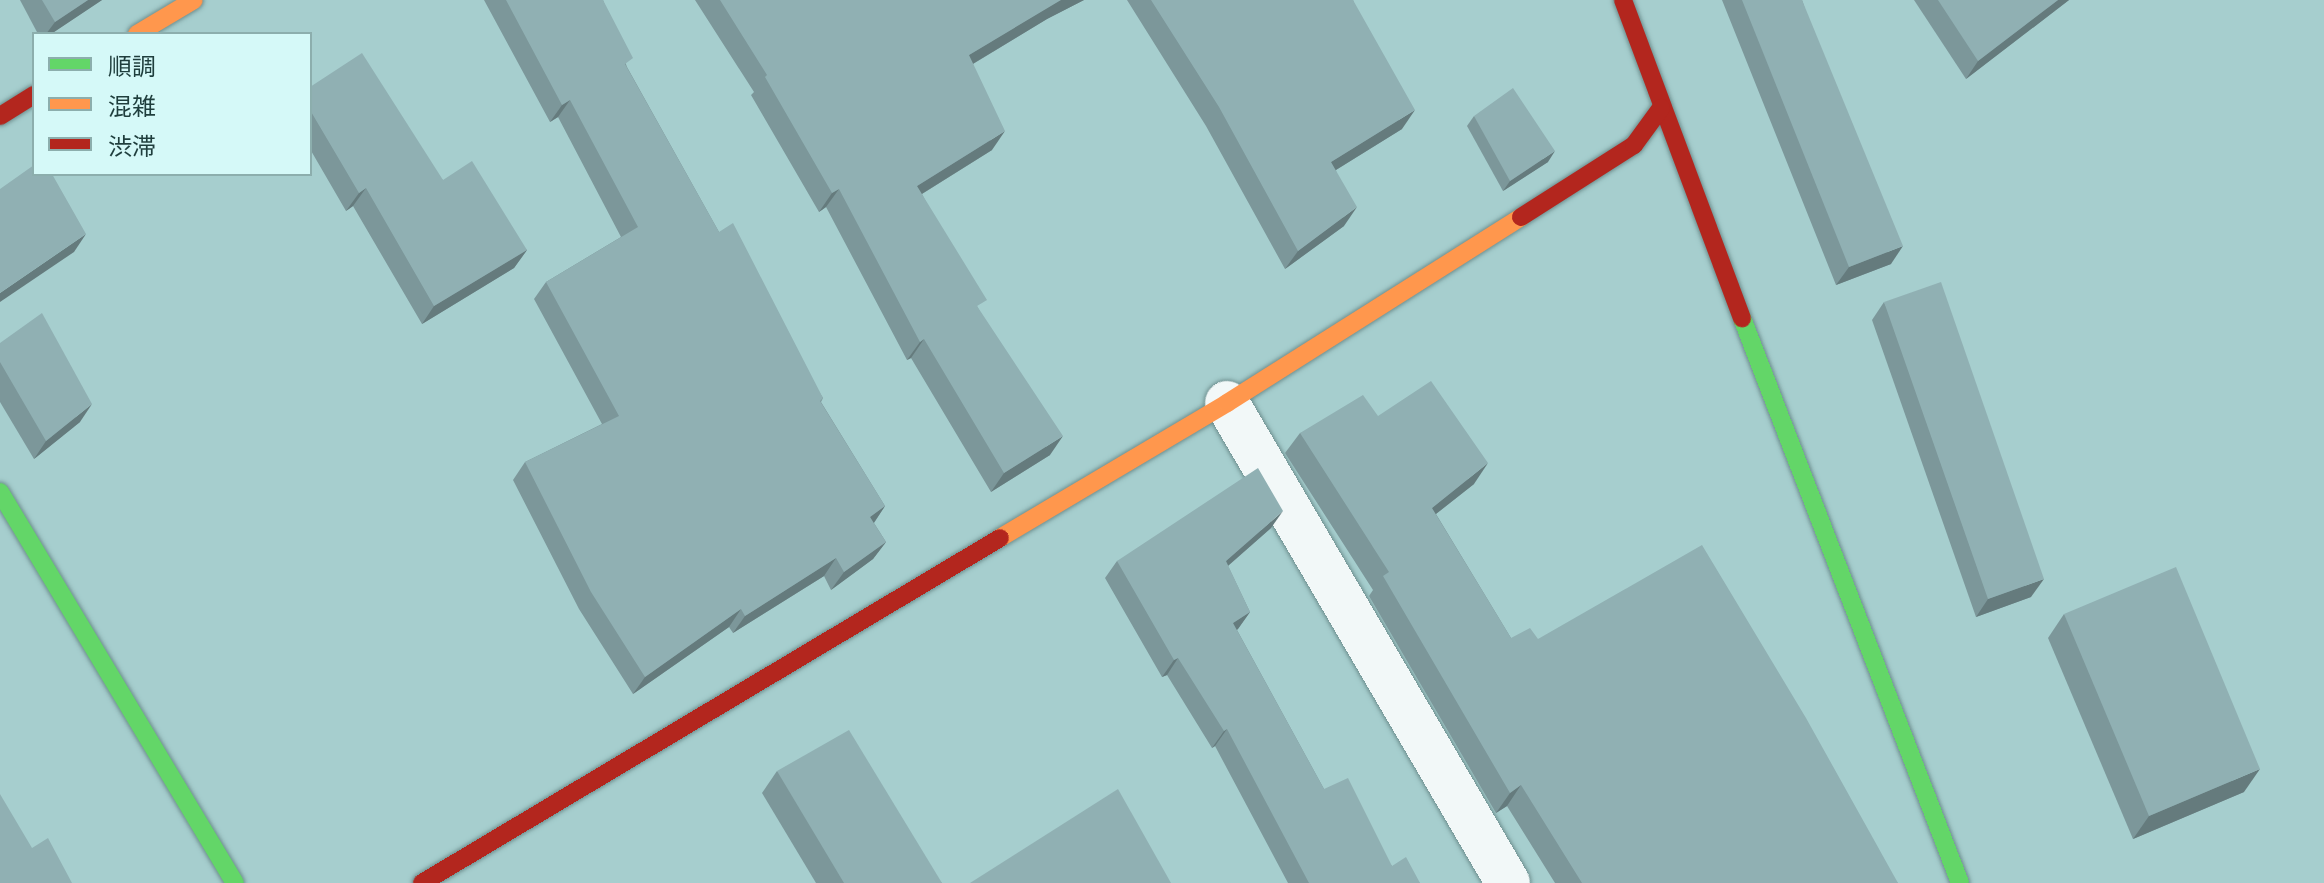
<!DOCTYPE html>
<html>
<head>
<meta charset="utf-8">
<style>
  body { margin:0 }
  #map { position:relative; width:2324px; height:883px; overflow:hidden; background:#a6cece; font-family:"Noto Serif","Noto Sans JP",serif }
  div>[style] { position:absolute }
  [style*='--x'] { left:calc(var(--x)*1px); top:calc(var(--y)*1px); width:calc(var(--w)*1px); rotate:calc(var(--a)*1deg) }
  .roads { filter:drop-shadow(0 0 2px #6e8f8f) drop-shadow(0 0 2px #6e8f8f) }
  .street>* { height:44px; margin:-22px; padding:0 22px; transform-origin:22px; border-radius:22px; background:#f2f8f8 }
  .fast>* { height:18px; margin:-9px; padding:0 9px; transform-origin:9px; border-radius:9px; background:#63d668 }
  .slow>* { height:18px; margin:-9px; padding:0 9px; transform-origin:9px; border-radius:9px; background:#ff974d }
  .jam>* { height:18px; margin:-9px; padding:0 9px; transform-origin:9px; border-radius:9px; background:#b3261e }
  .wall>* { inset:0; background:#7c979a }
  .shaded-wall>* { inset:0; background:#657b7d }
  .building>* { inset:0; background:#90b0b3 }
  span { translate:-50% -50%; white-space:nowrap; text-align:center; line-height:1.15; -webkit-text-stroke:8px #d5f9f8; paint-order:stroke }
  .legend { position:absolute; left:32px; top:32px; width:280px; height:144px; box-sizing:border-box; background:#d5f9f8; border:2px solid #8caead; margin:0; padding:10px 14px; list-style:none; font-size:24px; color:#1f3e3d }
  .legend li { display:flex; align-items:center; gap:16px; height:40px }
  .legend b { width:40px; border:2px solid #8caead }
</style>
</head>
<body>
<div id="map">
  <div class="roads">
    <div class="street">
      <div style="--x:1227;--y:403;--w:556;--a:59.65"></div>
    </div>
    <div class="fast">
      <div style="--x:1742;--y:318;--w:606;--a:68.9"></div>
      <div style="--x:0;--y:492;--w:456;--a:59"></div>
    </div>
    <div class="slow">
      <div style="--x:137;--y:34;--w:66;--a:-30.8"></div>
      <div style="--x:1000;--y:538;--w:264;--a:-30.7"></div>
      <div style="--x:1227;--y:403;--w:348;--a:-32.3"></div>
    </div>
    <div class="jam">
      <div style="--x:1623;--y:0;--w:340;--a:69.5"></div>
      <div style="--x:0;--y:116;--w:40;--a:-32"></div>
      <div style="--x:1521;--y:217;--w:134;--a:-32.5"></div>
      <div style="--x:1634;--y:145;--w:46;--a:-53.9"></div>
      <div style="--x:422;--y:883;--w:673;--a:-30.83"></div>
    </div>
  </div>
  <div class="wall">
    <div style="clip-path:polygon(20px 0,102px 0,51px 34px,38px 34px)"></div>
    <div style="clip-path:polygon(484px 0,603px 0,627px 67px,719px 232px,823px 398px,821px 402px,885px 506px,874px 523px,886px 542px,873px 559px,831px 590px,824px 576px,733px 633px,729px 627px,633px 694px,579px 609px,513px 480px,525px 462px,602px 424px,534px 299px,546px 282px,621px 237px,558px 117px,550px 122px)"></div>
    <div style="clip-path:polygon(695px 0,1084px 0,1047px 19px,973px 64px,992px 150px,922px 194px,1050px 455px,991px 492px,911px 358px,907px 360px,826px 207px,819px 212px,751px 95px,754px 92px)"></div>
    <div style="clip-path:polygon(1127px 0,1353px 0,1402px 129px,1336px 170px,1344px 226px,1285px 269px,1206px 126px)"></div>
    <div style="clip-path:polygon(1722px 0,1802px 0,1891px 264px,1836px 285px)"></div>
    <div style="clip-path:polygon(1914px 0,2069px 0,1966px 79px)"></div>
    <div style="clip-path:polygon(310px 87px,443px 180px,527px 250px,514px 268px,422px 324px,353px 206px,346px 211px,310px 149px)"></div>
    <div style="clip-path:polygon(1474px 116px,1548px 162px,1503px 191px,1467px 126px)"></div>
    <div style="clip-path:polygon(1884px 302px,2031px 597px,1976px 617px,1872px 320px)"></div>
    <div style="clip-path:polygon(0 343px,80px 422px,34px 459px,0 402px)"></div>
    <div style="clip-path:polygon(1378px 416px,1474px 484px,1436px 514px,1511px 638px,1538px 639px,1898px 883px,1555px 883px,1507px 806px,1496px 813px,1369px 596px,1373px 590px,1285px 453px,1300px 433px)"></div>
    <div style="clip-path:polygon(1271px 528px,1228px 566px,1250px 612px,1237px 630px,1324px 789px,1392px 866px,1420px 883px,1288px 883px,1215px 746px,1212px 748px,1167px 675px,1162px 677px,1105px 578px,1117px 561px)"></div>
    <div style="clip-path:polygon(2064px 614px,2244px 792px,2133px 839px,2048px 638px)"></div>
    <div style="clip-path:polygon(777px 771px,942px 883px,816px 883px,762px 793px)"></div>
  </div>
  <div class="shaded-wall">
    <div style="clip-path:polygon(88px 0,102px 0,51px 34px,46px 34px,55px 22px)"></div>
    <div style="clip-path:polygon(1060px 0,1084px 0,1047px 19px,956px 74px,969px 55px)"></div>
    <div style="clip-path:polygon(2058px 0,2069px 0,1966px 79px,1978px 61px)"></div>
    <div style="clip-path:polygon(570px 100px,558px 117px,550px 122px,562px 105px)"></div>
    <div style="clip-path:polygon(1415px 110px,1402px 129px,1318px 181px,1331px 162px)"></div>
    <div style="clip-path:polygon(1005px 131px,992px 150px,904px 205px,917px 186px)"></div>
    <div style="clip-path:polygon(1555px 151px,1548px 162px,1503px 191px,1510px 181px)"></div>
    <div style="clip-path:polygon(366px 188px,353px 206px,346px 211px,359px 193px)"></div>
    <div style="clip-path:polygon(839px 189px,826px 207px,819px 212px,832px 193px)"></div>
    <div style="clip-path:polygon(1357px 207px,1344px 226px,1285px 269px,1298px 251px)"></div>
    <div style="clip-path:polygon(86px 234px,74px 252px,0 302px,0 293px)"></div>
    <div style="clip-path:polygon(1903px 246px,1891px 264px,1836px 285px,1849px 267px)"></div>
    <div style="clip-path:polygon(527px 250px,514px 268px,422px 324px,434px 306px)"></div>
    <div style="clip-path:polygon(924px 339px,911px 358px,907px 360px,920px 342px)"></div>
    <div style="clip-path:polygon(92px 404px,80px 422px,34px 459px,46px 441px)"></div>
    <div style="clip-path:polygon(1063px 436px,1050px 455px,991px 492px,1004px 473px)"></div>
    <div style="clip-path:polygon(1488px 463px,1474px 484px,1418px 528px,1432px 508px)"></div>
    <div style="clip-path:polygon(885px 506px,873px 524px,870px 517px)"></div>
    <div style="clip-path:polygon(1283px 511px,1271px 528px,1214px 578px,1226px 561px)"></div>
    <div style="clip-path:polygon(886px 542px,873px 559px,831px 590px,844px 572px)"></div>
    <div style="clip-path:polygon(836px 558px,824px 576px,733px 633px,745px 616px)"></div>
    <div style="clip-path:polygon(2044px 579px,2031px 597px,1976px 617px,1988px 599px)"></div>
    <div style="clip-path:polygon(741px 609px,729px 627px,633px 694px,645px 677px)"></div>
    <div style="clip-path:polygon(1250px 612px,1238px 629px,1221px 640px,1233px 623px)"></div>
    <div style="clip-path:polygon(1178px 658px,1167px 675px,1162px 677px,1174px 660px)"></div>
    <div style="clip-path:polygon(1227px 729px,1215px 746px,1212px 748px,1224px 731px)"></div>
    <div style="clip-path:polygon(2260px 769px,2244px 792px,2133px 839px,2149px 816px)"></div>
    <div style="clip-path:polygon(1521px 785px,1507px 806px,1496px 813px,1510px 793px)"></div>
  </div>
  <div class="building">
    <div style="clip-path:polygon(42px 0,88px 0,55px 22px)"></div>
    <div style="clip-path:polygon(506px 0,603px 0,633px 58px,625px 64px,719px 232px,733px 223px,823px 398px,820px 401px,885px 506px,870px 517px,886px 542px,844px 572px,836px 558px,745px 616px,741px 609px,645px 677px,591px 592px,525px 462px,619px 416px,546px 282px,638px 227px,570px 100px,562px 105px)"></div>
    <div style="clip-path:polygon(720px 0,1061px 0,969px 55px,1005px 131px,917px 186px,987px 300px,977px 306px,1063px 436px,1004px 473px,924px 339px,920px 342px,839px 189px,832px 193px,765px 77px,767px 75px)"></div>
    <div style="clip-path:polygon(1151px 0,1353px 0,1415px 110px,1331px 162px,1357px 207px,1298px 251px,1219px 107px)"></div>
    <div style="clip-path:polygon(1742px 0,1802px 0,1903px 246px,1849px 267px)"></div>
    <div style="clip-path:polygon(1938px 0,2058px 0,1978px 61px)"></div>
    <div style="clip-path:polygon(362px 53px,443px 180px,472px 161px,527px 250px,434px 306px,366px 188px,359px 193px,310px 110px,310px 87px)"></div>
    <div style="clip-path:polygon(1513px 88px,1555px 151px,1510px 181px,1474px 116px)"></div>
    <div style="clip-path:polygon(34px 165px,34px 174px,52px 174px,86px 234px,0 293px,0 189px)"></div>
    <div style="clip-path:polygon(1941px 282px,2044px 579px,1988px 599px,1884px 302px)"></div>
    <div style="clip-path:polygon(42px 313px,92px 404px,46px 441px,0 362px,0 343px)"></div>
    <div style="clip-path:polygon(1431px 381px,1488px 463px,1432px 508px,1511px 638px,1530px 628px,1538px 639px,1702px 545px,1806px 718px,1898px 883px,1582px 883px,1521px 785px,1510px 793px,1383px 576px,1389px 572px,1300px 433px,1363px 395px,1378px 416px)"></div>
    <div style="clip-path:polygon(1258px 468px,1283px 511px,1226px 561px,1250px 612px,1233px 623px,1324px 789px,1348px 778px,1392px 866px,1406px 857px,1420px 883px,1309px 883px,1227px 729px,1224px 731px,1178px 658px,1174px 660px,1117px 561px)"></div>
    <div style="clip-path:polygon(2176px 567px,2260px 769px,2149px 816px,2064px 614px)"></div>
    <div style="clip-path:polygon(849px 730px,942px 883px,844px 883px,777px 771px)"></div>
    <div style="clip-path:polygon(1118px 789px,1171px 883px,970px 883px)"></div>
    <div style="clip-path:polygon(0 794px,32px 848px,48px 838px,72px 883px,0 883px)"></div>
  </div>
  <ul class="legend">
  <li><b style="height:10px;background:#63d668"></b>順調</li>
  <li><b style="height:10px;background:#ff974d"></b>混雑</li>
  <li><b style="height:10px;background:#b3261e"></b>渋滞</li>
  </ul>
</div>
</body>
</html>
